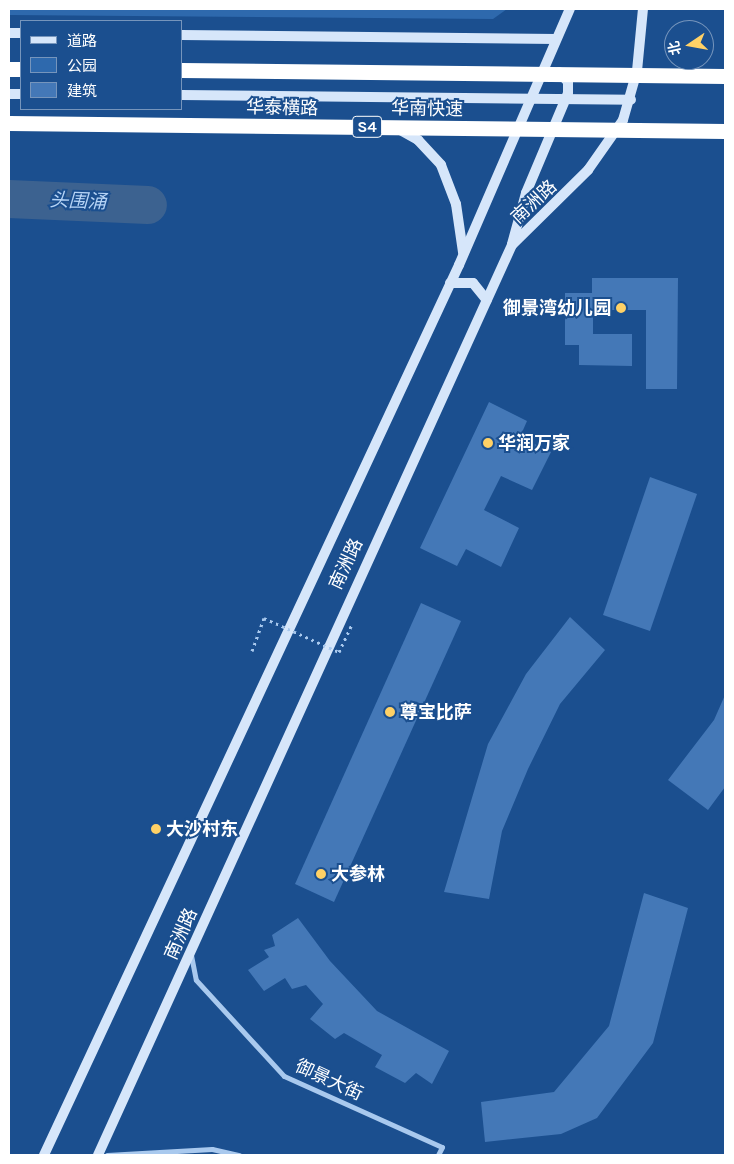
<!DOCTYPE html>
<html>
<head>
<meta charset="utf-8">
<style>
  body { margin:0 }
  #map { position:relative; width:734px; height:1164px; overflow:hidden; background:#1b4f8f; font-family:Karla,"Noto Sans SC",sans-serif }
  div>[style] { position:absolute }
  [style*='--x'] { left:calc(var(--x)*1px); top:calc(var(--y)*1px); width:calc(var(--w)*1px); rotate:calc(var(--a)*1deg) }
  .green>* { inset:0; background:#2e69ad }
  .river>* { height:38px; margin:-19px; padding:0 19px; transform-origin:19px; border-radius:19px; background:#3c6290 }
  .building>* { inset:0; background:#4478b7 }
  .street>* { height:5px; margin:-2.5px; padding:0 2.5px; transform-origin:2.5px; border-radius:2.5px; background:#a9c9ee }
  .secondary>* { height:10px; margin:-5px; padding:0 5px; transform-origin:5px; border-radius:5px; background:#d6e6fa }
  .highway>* { height:15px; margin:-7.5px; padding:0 7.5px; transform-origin:7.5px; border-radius:7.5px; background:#fff }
  .path-bridge>* { height:3px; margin-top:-1.5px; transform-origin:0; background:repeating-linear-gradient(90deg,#a9c9ee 0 2.5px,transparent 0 6.5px) }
  .highway-bridge>* { height:15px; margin:-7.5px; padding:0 7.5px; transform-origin:7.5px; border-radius:7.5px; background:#fff }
  .dots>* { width:14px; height:14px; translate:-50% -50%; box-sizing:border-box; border:2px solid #1b4f8f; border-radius:50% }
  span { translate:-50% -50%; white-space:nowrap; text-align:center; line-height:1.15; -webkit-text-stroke:4px #1b4f8f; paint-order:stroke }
  .shield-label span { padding:1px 4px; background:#1b4f8f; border:1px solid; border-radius:4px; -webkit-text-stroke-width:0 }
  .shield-label { font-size:16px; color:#fff; font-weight:700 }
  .street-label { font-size:18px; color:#fff }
  .poi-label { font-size:18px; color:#fff; font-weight:700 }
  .right { translate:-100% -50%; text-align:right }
  .left { translate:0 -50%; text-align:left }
  .water-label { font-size:19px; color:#b5d3f5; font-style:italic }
  .frame { position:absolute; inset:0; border:10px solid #fff; pointer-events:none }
  .legend { position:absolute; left:20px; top:20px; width:162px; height:90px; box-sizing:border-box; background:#1b4f8f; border:1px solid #7695bc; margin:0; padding:6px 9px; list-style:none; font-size:15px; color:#fff }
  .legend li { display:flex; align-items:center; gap:10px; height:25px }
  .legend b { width:25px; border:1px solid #7695bc }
  .north { position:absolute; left:664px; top:20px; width:50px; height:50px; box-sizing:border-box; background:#1b4f8f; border:1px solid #7695bc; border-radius:50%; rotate:258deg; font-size:14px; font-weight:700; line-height:20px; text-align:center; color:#fff }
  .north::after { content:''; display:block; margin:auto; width:18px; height:22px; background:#ffd166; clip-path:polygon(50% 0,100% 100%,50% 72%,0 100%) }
</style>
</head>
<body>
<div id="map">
  <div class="green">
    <div style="clip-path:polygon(9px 9px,507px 9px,493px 19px,9px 15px)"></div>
  </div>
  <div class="river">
    <div style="--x:9;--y:199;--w:139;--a:2.5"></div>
  </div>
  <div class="building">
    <div style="clip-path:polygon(592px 278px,678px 278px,677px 389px,646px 389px,646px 310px,593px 310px,593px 334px,632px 334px,632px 366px,579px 365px,579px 345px,565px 345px,565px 293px,592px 293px)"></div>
    <div style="clip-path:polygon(489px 402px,527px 421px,520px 437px,551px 452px,532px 490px,501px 476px,484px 510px,519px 528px,501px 567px,466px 549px,457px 566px,420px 548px)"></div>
    <div style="clip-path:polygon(650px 477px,697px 494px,650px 631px,603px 615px)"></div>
    <div style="clip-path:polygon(421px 603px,461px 621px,334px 902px,295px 884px)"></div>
    <div style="clip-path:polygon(570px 617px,605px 650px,560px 704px,528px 769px,502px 831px,489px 899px,444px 892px,488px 744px,526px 674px)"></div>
    <div style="clip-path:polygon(725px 695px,725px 787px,708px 810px,668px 780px,714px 720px)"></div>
    <div style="clip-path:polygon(644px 893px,688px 908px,653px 1043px,597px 1118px,561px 1134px,485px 1142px,481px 1102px,554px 1092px,609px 1026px)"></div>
    <div style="clip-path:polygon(298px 918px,330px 961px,377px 1011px,449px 1051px,432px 1084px,416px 1073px,405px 1083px,375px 1067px,382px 1055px,344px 1033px,335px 1039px,310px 1019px,323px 1004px,306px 985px,292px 989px,285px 978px,264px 991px,248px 970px,269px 957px,264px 950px,275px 946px,272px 935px)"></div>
  </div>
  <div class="street">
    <div style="--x:191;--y:955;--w:25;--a:79"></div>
    <div style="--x:196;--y:980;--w:130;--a:47.5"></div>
    <div style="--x:284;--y:1076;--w:173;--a:24.2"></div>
    <div style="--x:442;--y:1147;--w:9;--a:117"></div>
    <div style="--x:107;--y:1155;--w:105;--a:-3.3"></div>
    <div style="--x:212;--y:1149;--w:28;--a:13"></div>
  </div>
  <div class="secondary">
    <div style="--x:9;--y:33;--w:12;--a:0"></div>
    <div style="--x:181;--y:35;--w:375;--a:0.6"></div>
    <div style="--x:9;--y:94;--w:12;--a:0"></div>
    <div style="--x:181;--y:95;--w:450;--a:0.6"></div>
    <div style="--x:400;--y:130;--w:21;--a:29"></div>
    <div style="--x:418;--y:140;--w:34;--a:47"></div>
    <div style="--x:441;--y:165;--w:42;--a:69"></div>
    <div style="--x:456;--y:204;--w:49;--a:81.7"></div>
    <div style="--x:512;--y:244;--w:53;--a:-74.6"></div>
    <div style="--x:526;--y:193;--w:108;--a:-67.2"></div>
    <div style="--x:568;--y:93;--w:11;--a:-90"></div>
    <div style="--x:568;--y:82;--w:13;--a:-132"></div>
    <div style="--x:450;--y:283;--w:23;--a:0"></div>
    <div style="--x:473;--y:283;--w:22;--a:51"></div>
    <div style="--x:44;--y:1155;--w:982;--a:-65"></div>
    <div style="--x:459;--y:265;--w:279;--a:-66.6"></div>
    <div style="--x:98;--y:1155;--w:1000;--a:-65.54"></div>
    <div style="--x:512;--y:245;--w:107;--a:-44.6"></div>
    <div style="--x:588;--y:170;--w:61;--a:-55"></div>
    <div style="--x:623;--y:120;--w:51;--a:-74.1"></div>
    <div style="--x:637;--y:71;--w:62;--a:-84.5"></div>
  </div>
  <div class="highway">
    <div style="--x:9;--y:69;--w:12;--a:0"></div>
  </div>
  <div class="path-bridge">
    <div style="--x:252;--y:651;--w:35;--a:-70"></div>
    <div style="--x:264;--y:618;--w:82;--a:24.4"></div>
    <div style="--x:339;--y:652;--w:31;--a:-65"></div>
  </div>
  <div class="highway-bridge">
    <div style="--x:181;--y:70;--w:544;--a:0.63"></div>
    <div style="--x:9;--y:123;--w:716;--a:0.64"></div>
  </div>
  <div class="dots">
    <div style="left:621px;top:308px;background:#ffd166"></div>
    <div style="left:488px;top:443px;background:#ffd166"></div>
    <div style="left:390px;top:712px;background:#ffd166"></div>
    <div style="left:156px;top:829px;background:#ffd166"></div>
    <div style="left:321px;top:874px;background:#ffd166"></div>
  </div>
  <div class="shield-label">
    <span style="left:367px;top:127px">S4</span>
  </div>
  <div class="street-label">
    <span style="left:282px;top:108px;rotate:1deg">华泰横路</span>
    <span style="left:427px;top:109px;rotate:1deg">华南快速</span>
    <span style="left:534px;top:202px;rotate:-43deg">南洲路</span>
    <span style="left:346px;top:564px;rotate:-65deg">南洲路</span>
    <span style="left:181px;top:934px;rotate:-66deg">南洲路</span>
    <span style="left:329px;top:1080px;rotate:25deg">御景大街</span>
  </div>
  <div class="poi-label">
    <span class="right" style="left:611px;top:308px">御景湾幼儿园</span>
    <span class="left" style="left:498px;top:443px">华润万家</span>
    <span class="left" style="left:400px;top:712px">尊宝比萨</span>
    <span class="left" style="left:166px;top:829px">大沙村东</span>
    <span class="left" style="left:331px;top:874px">大参林</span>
  </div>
  <div class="water-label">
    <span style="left:78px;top:202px;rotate:2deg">头围涌</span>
  </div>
  <div class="frame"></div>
  <ul class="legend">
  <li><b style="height:6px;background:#d6e6fa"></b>道路</li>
  <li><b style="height:14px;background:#2e69ad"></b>公园</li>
  <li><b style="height:14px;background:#4478b7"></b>建筑</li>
  </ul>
  <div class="north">北</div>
</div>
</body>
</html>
